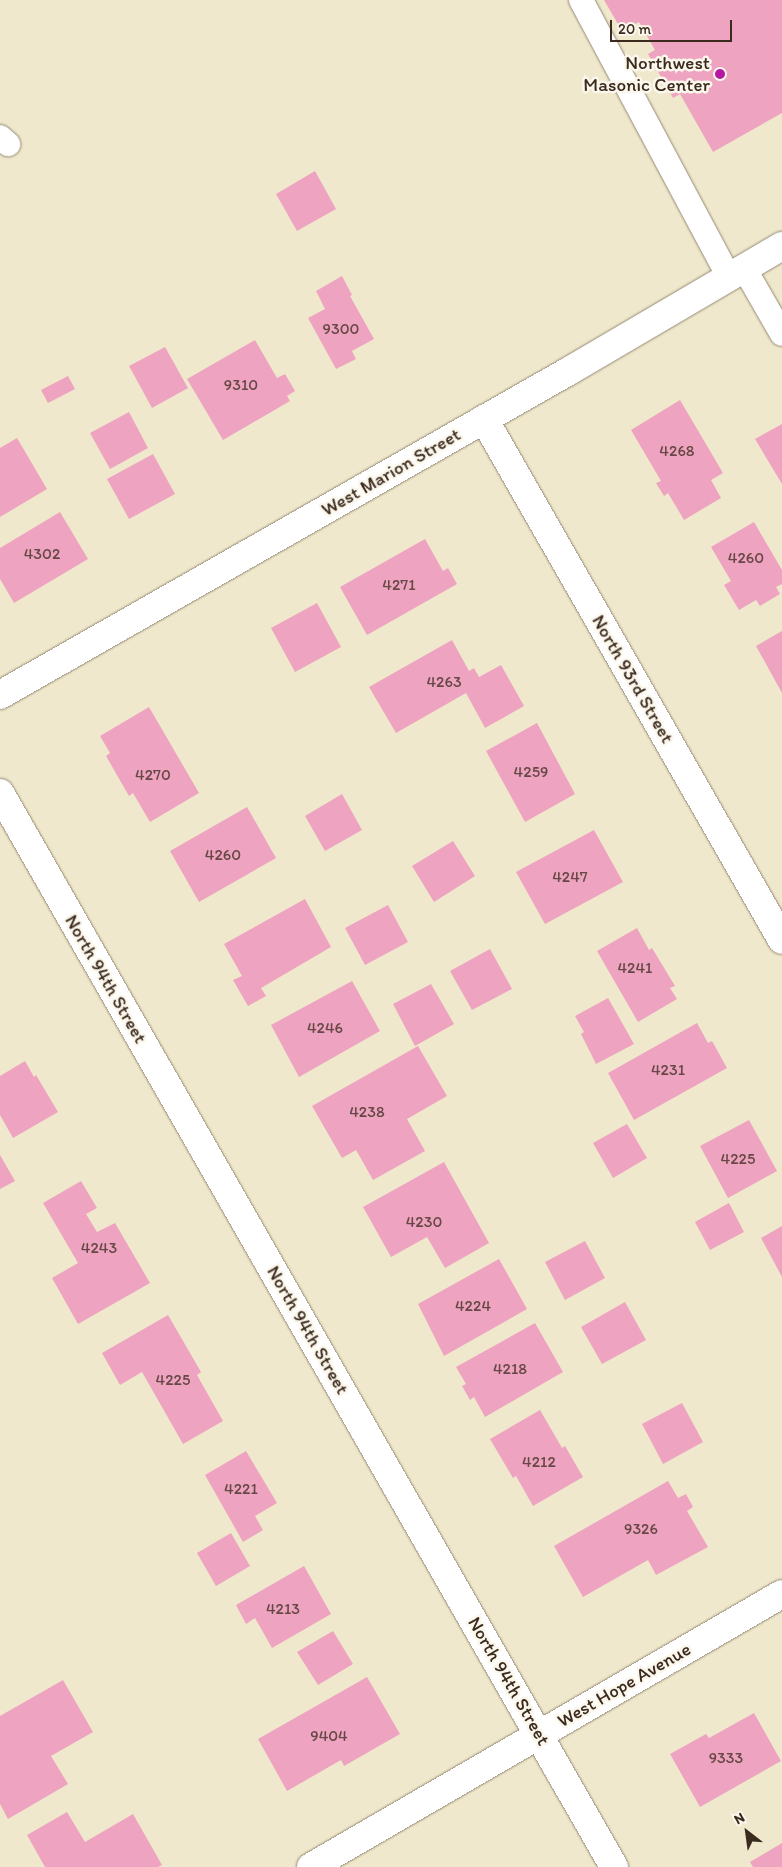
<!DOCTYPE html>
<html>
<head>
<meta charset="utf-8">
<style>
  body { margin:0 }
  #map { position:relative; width:782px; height:1867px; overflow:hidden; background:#efe8cc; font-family:Itim,sans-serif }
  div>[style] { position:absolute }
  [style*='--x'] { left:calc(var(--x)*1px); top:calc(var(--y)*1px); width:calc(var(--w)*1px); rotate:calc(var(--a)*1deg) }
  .building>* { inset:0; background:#eea4c0 }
  .roads { filter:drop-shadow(0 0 1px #958975) drop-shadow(0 0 1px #958975) }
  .lane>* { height:24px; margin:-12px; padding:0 12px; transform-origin:12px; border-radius:12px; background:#fff }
  .street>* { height:28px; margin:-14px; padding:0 14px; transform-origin:14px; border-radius:14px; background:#fff }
  .dots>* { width:14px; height:14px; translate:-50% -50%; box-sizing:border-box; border:2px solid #fbf7ec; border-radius:50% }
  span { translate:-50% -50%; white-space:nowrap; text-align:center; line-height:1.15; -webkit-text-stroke:5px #fbf7ec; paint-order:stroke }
  .number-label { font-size:16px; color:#684846 }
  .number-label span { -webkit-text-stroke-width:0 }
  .poi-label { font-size:19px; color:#3b2a1e }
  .right { translate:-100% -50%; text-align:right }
  .street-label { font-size:19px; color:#3b2a1e }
  .north { position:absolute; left:722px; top:1807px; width:50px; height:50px; -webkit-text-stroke:4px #fbf7ec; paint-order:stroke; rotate:330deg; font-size:14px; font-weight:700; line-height:20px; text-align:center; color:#3b2a1e }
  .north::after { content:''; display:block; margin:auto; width:18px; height:22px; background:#3b2a1e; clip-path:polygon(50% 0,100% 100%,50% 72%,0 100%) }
  .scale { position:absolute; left:610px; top:20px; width:122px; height:22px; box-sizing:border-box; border:2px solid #3b2a1e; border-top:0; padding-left:6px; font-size:15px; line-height:18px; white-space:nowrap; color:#3b2a1e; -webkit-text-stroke:4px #fbf7ec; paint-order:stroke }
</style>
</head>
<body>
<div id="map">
  <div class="building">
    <div style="clip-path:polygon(604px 0,782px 0,782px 113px,713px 152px,680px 94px,673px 98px,648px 54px,655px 50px,639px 22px,622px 31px)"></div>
    <div style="clip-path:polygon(315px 171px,336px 209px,297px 231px,276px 194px)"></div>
    <div style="clip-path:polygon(342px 276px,352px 295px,350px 296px,374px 339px,352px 351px,356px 359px,336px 369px,308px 318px,325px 309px,316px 291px)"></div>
    <div style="clip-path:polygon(255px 340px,277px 378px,285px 374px,295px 391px,287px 396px,290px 401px,223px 440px,187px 379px)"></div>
    <div style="clip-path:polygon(165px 347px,188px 388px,152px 408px,129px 366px)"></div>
    <div style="clip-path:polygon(68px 376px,75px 389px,48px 403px,41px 390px)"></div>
    <div style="clip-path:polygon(680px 400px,723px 473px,711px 480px,721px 498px,684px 520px,668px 493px,664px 496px,656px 483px,661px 481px,631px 430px)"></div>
    <div style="clip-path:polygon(129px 412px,148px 448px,110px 469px,90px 433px)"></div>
    <div style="clip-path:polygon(782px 424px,782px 484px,755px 439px)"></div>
    <div style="clip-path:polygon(17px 438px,47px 489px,0 517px,0 448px)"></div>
    <div style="clip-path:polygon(153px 454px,175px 494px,129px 519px,107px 479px)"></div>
    <div style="clip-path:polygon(60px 512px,88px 559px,14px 603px,0 579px,0 548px)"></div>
    <div style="clip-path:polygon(754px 522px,782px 570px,782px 584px,776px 587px,780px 594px,760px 606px,756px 600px,739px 610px,724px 585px,731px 581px,711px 547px)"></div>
    <div style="clip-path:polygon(425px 539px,443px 571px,448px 568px,457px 584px,367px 635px,340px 587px)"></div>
    <div style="clip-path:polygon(317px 603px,341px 647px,295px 672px,271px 628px)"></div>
    <div style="clip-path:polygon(782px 631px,782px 693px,756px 646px)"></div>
    <div style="clip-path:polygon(452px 640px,469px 671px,474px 668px,479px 677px,501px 665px,524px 706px,485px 728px,466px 693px,396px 733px,369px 687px)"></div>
    <div style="clip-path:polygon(149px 707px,199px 793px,150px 822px,133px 793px,129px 796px,106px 756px,110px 753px,100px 736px)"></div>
    <div style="clip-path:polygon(537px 723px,575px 794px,525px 822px,486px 751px)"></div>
    <div style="clip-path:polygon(342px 794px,362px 830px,325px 851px,305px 816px)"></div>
    <div style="clip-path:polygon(247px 807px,276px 858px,199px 902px,170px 851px)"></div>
    <div style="clip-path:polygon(594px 830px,623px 882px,545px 924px,516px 872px)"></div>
    <div style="clip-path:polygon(453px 841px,475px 876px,434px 902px,412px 866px)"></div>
    <div style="clip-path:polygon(305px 899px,331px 947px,261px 988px,266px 996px,248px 1006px,233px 980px,242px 976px,224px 944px)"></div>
    <div style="clip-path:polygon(388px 905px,408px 942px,365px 965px,345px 928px)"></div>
    <div style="clip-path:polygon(637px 928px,649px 950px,652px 948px,675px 986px,670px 988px,677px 999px,638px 1022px,597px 951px)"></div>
    <div style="clip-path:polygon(490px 949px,512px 989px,472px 1010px,450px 971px)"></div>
    <div style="clip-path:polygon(352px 981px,380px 1031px,299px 1077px,271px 1025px)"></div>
    <div style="clip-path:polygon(431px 984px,454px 1024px,415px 1046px,393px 1004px)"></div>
    <div style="clip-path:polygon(608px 998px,634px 1044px,596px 1064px,581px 1034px,584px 1032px,575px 1016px)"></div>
    <div style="clip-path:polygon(697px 1023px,708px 1043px,712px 1041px,727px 1068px,634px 1120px,608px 1073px)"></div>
    <div style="clip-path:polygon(418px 1046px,447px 1096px,407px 1119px,425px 1151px,373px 1180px,356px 1150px,342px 1158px,312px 1106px)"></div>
    <div style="clip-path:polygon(25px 1061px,34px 1077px,36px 1075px,58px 1112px,13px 1138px,0 1115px,0 1076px)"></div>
    <div style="clip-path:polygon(749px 1120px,777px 1171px,728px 1198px,700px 1146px)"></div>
    <div style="clip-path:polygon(627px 1124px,647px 1158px,613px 1178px,593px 1143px)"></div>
    <div style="clip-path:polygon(0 1155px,15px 1181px,0 1189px)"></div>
    <div style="clip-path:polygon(444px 1162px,489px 1243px,445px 1268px,427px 1237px,391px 1257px,363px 1207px)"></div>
    <div style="clip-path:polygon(81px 1181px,97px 1208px,86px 1214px,97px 1232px,115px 1223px,150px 1283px,78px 1324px,52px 1278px,78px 1263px,43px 1203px)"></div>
    <div style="clip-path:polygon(729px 1203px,744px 1232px,710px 1250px,695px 1222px)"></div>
    <div style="clip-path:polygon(782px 1226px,782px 1277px,761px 1238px)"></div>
    <div style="clip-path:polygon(585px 1241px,605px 1278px,565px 1300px,545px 1262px)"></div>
    <div style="clip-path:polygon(499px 1259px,527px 1309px,444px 1356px,418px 1304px)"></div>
    <div style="clip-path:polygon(625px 1302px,646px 1340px,602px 1364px,581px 1327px)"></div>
    <div style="clip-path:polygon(168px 1315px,201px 1372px,197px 1375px,223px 1421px,183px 1444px,142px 1372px,120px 1385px,102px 1353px)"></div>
    <div style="clip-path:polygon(535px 1323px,563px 1372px,485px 1417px,474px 1397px,470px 1400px,462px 1386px,466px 1384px,456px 1367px)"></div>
    <div style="clip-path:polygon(682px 1403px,703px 1442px,663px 1464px,642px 1424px)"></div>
    <div style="clip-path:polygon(540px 1410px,562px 1448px,565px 1446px,583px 1477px,533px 1506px,516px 1476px,513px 1478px,490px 1439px)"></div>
    <div style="clip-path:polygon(246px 1451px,277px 1503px,255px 1516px,263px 1530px,243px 1542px,205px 1475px)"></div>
    <div style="clip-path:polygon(668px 1481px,678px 1498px,686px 1494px,693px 1507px,687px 1511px,708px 1547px,656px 1575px,648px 1560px,583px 1597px,554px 1546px)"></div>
    <div style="clip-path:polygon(231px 1533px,250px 1566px,216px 1586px,197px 1553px)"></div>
    <div style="clip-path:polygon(304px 1566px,331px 1614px,272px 1648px,255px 1618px,246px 1624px,236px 1605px)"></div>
    <div style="clip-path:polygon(333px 1631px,353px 1664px,318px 1685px,297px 1652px)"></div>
    <div style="clip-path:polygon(367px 1677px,400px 1734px,344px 1766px,341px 1760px,287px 1791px,258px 1739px)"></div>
    <div style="clip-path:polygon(63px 1680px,93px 1732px,51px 1756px,68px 1784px,8px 1819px,0 1804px,0 1716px)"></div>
    <div style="clip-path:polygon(754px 1713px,781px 1761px,700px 1807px,670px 1754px,706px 1734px,709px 1738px)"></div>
    <div style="clip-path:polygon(67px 1812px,85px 1842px,133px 1814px,162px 1865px,158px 1867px,45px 1867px,27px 1835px)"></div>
    <div style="clip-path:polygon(782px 1843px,782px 1867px,753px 1867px,750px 1862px)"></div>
  </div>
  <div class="roads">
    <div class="lane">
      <div style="--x:581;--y:0;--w:314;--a:61.9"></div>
      <div style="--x:0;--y:137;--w:11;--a:41"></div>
      <div style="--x:744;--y:268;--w:76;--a:60.1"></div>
    </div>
    <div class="street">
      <div style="--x:484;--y:419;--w:600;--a:60.23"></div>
      <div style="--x:0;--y:695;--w:655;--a:-29.66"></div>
      <div style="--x:569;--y:371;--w:247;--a:-30.4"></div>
      <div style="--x:0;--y:793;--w:1237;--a:60.24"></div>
      <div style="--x:311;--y:1867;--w:544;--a:-30.1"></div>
    </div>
  </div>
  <div class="dots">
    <div style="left:720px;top:74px;background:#b5179e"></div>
  </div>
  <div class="number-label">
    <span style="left:341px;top:329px">9300</span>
    <span style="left:241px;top:385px">9310</span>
    <span style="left:677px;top:451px">4268</span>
    <span style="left:42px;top:554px">4302</span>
    <span style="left:746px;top:558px">4260</span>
    <span style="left:399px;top:585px">4271</span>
    <span style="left:444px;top:682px">4263</span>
    <span style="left:531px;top:772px">4259</span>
    <span style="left:153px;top:775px">4270</span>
    <span style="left:223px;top:855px">4260</span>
    <span style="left:570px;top:877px">4247</span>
    <span style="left:635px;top:968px">4241</span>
    <span style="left:325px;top:1028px">4246</span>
    <span style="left:668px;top:1070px">4231</span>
    <span style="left:367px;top:1112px">4238</span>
    <span style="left:738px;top:1159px">4225</span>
    <span style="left:424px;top:1222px">4230</span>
    <span style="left:99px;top:1248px">4243</span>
    <span style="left:473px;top:1306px">4224</span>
    <span style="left:510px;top:1369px">4218</span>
    <span style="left:173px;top:1380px">4225</span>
    <span style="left:539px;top:1462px">4212</span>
    <span style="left:241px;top:1489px">4221</span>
    <span style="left:641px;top:1529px">9326</span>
    <span style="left:283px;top:1609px">4213</span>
    <span style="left:329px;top:1736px">9404</span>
    <span style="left:726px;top:1758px">9333</span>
  </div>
  <div class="poi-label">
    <span class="right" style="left:710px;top:74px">Northwest<br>Masonic Center</span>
  </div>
  <div class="street-label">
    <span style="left:391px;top:472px;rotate:-30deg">West Marion Street</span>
    <span style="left:633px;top:679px;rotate:60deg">North 93rd Street</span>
    <span style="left:106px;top:979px;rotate:60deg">North 94th Street</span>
    <span style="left:308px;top:1330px;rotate:60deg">North 94th Street</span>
    <span style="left:509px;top:1681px;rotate:60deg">North 94th Street</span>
    <span style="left:624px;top:1685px;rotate:-30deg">West Hope Avenue</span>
  </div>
  <div class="north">N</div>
  <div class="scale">20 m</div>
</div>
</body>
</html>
